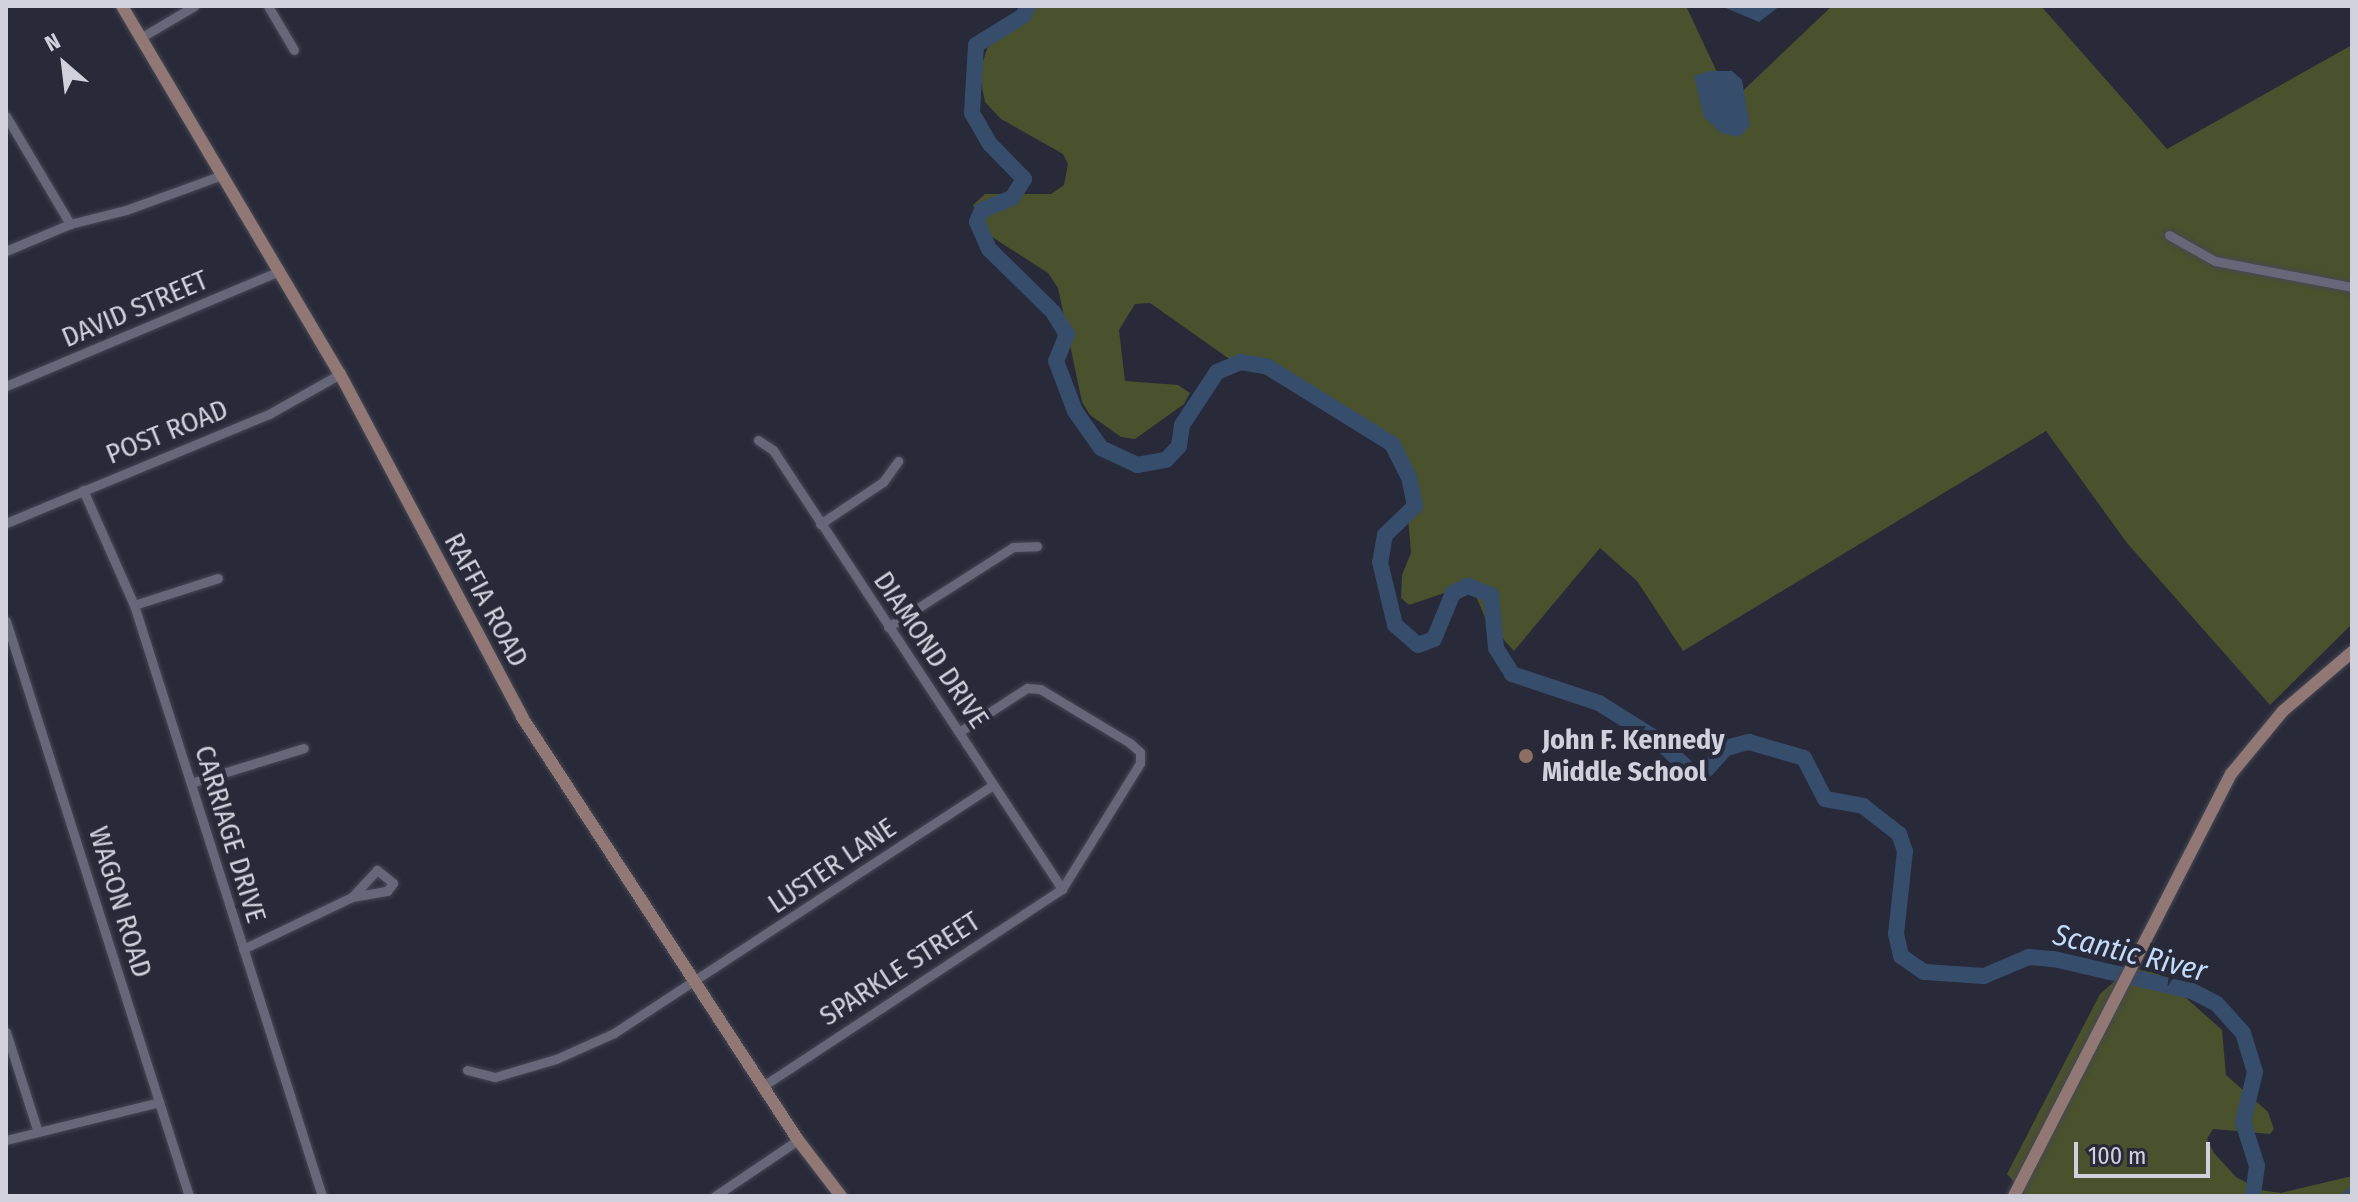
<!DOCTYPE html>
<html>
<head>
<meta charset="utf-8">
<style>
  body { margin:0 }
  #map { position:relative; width:2358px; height:1202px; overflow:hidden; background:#282a39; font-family:"Fira Sans Condensed",sans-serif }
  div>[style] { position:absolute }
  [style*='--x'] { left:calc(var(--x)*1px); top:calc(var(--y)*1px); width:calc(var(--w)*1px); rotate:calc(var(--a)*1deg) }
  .green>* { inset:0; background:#49512d }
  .water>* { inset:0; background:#364d6b }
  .river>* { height:16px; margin:-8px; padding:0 8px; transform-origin:8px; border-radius:8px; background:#364d6b }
  .roads { filter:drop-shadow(0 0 2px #464755) drop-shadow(0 0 2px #464755) }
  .street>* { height:9px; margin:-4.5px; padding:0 4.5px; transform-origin:4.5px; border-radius:4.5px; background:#66687a }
  .secondary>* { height:12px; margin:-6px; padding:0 6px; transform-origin:6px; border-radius:6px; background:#927875 }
  .dots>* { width:22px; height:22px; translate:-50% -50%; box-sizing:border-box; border:4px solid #282a39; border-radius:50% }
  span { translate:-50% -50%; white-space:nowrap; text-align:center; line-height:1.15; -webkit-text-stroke:8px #282a39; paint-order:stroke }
  .street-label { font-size:28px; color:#d0d1dc }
  .poi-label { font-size:28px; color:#d0d1dc; font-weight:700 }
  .left { translate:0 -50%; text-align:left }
  .water-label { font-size:30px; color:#c2dbfc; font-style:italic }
  .frame { position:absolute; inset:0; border:8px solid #d0d1dc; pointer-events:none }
  .north { position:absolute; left:24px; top:24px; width:80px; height:80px; -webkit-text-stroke:6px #282a39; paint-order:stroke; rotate:332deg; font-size:22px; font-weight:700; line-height:32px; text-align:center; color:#d0d1dc }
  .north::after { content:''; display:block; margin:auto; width:28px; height:36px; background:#d0d1dc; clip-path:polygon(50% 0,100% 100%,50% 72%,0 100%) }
  .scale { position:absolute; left:2074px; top:1142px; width:136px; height:36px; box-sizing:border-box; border:4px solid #d0d1dc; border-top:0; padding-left:10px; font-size:24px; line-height:28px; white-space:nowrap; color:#d0d1dc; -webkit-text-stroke:6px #282a39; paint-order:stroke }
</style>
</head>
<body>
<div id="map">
  <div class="green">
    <div style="clip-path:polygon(1024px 6px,1686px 6px,1731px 102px,1832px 6px,2041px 6px,2167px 149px,2352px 45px,2352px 624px,2270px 705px,2127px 543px,2046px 431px,1683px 651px,1637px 581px,1600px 548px,1514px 651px,1486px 620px,1474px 591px,1462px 587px,1409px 605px,1401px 598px,1402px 575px,1411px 553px,1407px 505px,1417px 490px,1417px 475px,1364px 420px,1325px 397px,1235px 363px,1150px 303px,1135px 304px,1119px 330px,1125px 381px,1178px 385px,1190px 393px,1184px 404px,1135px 439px,1121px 437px,1090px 415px,1082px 402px,1058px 288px,1048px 273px,986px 233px,973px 205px,985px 194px,1051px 194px,1064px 185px,1068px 164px,1063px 154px,1001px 119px,985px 102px,979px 73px,989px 43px)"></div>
    <div style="clip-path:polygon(2149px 965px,2222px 1030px,2226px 1075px,2268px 1112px,2274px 1129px,2270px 1134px,2213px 1129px,2207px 1139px,2214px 1153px,2236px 1177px,2260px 1190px,2281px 1193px,2352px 1176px,2352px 1196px,2026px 1196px,2007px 1174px,2100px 994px,2117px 979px)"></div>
  </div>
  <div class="water">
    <div style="clip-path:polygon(1721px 6px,1780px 6px,1759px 22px)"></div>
    <div style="clip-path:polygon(1710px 71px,1732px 71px,1742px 80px,1750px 126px,1739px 137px,1721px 133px,1704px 117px,1694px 76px)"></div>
  </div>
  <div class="river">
    <div style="--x:1028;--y:6;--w:11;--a:117"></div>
    <div style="--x:1023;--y:16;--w:55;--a:148.3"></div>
    <div style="--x:976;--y:45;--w:68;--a:93.4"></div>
    <div style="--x:972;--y:113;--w:36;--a:60"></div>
    <div style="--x:990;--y:144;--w:49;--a:45.8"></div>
    <div style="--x:1024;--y:179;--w:22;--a:122"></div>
    <div style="--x:1012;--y:198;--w:32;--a:158"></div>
    <div style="--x:982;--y:210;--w:13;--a:113"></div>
    <div style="--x:977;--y:222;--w:30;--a:66"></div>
    <div style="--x:989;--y:249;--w:90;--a:44.5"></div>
    <div style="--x:1053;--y:312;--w:26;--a:58"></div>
    <div style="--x:1067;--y:334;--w:29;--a:112"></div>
    <div style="--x:1056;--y:361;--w:53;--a:69.2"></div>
    <div style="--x:1075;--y:411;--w:45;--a:54.9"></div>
    <div style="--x:1101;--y:448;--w:40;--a:25"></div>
    <div style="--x:1137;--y:465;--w:29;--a:-10"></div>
    <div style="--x:1166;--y:460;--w:19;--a:-47"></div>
    <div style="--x:1179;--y:446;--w:21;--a:-82"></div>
    <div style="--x:1182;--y:425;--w:64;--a:-56.6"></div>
    <div style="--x:1217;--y:372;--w:26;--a:-23"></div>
    <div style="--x:1241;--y:362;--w:27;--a:10"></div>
    <div style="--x:1268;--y:367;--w:146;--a:31.8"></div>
    <div style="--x:1392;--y:444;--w:37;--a:63"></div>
    <div style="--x:1409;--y:477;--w:30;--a:78"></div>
    <div style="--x:1415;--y:506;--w:42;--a:136"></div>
    <div style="--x:1385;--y:535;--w:27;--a:100"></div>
    <div style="--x:1380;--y:562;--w:65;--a:76.6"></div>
    <div style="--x:1395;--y:625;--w:30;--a:41"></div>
    <div style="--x:1418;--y:645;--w:17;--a:-21"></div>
    <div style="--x:1434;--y:639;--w:50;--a:-67.6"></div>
    <div style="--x:1453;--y:593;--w:17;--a:-25"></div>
    <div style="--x:1468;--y:586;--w:25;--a:21"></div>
    <div style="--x:1491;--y:595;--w:53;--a:84.6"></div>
    <div style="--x:1496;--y:648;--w:31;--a:58"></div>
    <div style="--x:1512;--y:674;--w:92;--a:18.4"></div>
    <div style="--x:1599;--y:703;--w:70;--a:32.1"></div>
    <div style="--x:1658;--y:740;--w:46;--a:44.1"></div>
    <div style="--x:1691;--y:772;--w:16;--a:-11"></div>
    <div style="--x:1707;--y:769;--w:28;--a:-48"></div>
    <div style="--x:1726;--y:748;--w:24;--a:-15"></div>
    <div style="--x:1749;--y:742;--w:57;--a:16.2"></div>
    <div style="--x:1804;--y:758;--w:46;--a:62.9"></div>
    <div style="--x:1825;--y:799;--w:39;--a:10"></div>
    <div style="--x:1863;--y:806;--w:46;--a:37.9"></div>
    <div style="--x:1899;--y:834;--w:18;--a:71"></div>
    <div style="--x:1905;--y:851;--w:83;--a:96.2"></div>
    <div style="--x:1896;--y:934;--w:23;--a:77"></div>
    <div style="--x:1901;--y:956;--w:28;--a:35"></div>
    <div style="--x:1924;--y:972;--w:60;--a:3.8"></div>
    <div style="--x:1984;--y:976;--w:49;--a:-22.9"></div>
    <div style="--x:2029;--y:957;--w:25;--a:5"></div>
    <div style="--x:2054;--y:959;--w:142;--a:13.1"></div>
    <div style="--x:2192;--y:991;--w:27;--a:27"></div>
    <div style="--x:2216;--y:1003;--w:40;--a:48"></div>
    <div style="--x:2243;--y:1033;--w:41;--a:72.9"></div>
    <div style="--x:2255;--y:1072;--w:51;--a:103.5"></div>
    <div style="--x:2243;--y:1122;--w:46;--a:72.3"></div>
    <div style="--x:2257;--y:1166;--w:30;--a:98"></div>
    <div style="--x:2351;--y:1196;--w:1;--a:-45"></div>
  </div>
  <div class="roads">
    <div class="street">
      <div style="--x:268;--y:6;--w:51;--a:59.4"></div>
      <div style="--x:142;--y:37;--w:61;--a:-30.8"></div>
      <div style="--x:6;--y:116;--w:126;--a:59.3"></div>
      <div style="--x:2169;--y:235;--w:53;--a:29.5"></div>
      <div style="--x:2215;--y:261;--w:139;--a:10.7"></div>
      <div style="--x:6;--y:251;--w:69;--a:-22.9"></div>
      <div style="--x:70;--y:224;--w:58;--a:-14"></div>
      <div style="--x:126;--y:210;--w:102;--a:-20"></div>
      <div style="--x:6;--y:386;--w:297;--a:-22.8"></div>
      <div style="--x:758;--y:440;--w:18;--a:34"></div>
      <div style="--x:773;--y:450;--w:526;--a:56.64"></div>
      <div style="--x:83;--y:490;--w:126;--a:66.1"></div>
      <div style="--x:134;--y:605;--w:620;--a:72.35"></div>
      <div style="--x:6;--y:523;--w:285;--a:-22.5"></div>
      <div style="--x:269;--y:414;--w:81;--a:-29.4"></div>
      <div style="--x:820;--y:524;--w:76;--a:-33.7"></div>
      <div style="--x:883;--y:482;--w:26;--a:-54"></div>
      <div style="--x:134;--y:605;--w:88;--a:-17.8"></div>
      <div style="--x:6;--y:621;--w:603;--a:72.35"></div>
      <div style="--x:888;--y:627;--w:148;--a:-32.6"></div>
      <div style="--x:1013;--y:547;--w:24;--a:-2"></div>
      <div style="--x:191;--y:783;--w:118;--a:-17.2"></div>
      <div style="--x:243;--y:949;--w:121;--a:-25.5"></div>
      <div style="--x:352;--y:897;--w:36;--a:-10"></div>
      <div style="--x:387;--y:891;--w:10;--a:-53"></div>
      <div style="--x:393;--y:883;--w:21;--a:-141"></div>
      <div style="--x:377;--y:870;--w:37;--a:133"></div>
      <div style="--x:6;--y:1032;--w:105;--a:72.3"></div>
      <div style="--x:467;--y:1070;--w:29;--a:14"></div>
      <div style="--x:495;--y:1077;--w:64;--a:-16.4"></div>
      <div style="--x:556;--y:1059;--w:64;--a:-24.1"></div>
      <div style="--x:614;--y:1033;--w:453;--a:-33.2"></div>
      <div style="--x:763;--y:1086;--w:358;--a:-33.4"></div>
      <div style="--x:1062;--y:889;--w:148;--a:-58.2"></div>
      <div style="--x:1140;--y:763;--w:11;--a:-90"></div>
      <div style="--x:1140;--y:752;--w:13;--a:-138"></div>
      <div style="--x:1130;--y:743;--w:105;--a:-149"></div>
      <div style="--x:1040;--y:689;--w:13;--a:-176"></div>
      <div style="--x:1027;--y:688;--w:81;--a:147.1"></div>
      <div style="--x:6;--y:1140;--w:158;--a:-13.9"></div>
      <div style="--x:715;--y:1196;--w:100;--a:-34"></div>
    </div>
    <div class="secondary">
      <div style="--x:122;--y:6;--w:428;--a:59.4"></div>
      <div style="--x:340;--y:374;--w:388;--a:62"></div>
      <div style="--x:522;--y:717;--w:505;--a:56.88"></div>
      <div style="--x:798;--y:1140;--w:71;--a:52.5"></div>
      <div style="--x:2014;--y:1196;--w:475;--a:-62.8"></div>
      <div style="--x:2231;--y:774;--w:82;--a:-50.5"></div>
      <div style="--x:2283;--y:711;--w:91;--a:-40.5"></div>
    </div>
  </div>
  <div class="dots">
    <div style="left:1526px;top:756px;background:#8d6e63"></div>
  </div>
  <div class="street-label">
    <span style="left:135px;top:309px;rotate:-23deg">DAVID STREET</span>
    <span style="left:167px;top:432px;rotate:-22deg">POST ROAD</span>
    <span style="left:486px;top:600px;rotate:62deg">RAFFIA ROAD</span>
    <span style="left:931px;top:650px;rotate:56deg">DIAMOND DRIVE</span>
    <span style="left:230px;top:834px;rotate:73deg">CARRIAGE DRIVE</span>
    <span style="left:832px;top:866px;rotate:-34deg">LUSTER LANE</span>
    <span style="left:120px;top:902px;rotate:73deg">WAGON ROAD</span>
    <span style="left:900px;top:969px;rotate:-33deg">SPARKLE STREET</span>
  </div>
  <div class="poi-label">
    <span class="left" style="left:1542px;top:756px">John F. Kennedy<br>Middle School</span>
  </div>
  <div class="water-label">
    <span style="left:2130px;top:953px;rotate:14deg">Scantic River</span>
  </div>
  <div class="frame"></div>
  <div class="north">N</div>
  <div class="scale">100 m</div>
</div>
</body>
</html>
